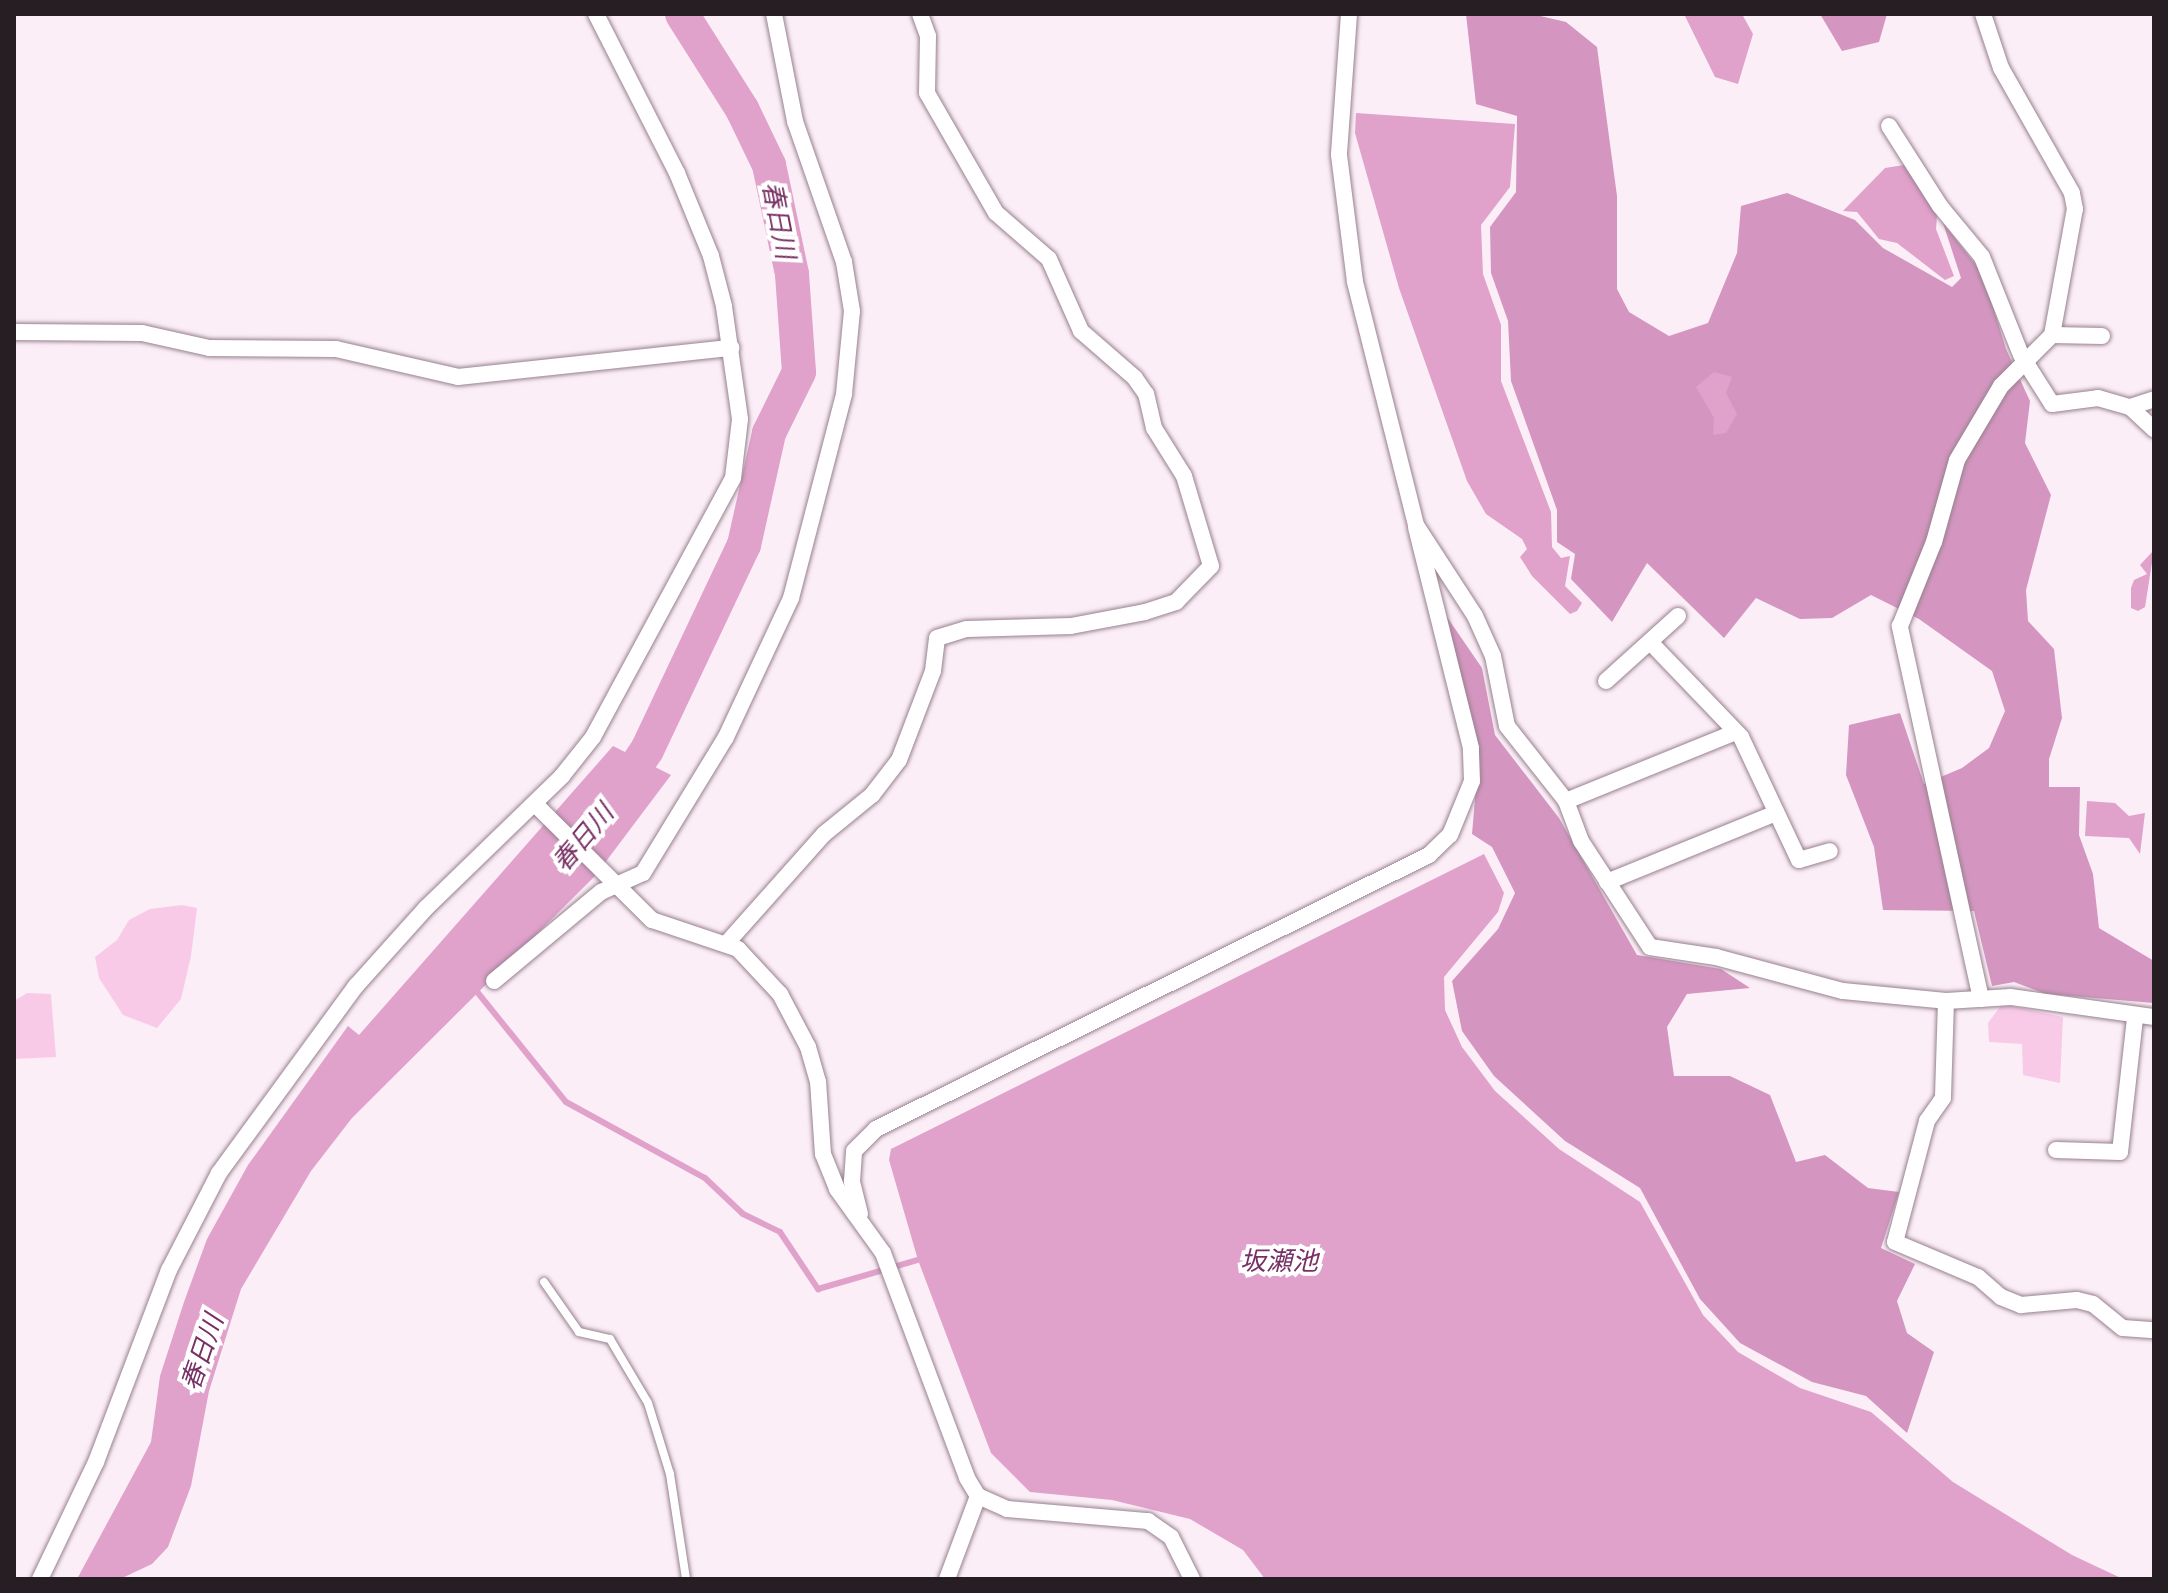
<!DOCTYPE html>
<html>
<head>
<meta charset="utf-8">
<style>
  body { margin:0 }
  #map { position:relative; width:2168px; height:1593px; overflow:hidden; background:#fceef7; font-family:"Playfair Display","Noto Sans JP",serif }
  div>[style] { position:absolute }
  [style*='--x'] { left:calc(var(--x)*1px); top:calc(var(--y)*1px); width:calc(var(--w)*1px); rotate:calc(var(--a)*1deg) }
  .green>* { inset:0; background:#f8cae8 }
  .forest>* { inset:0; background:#d496c0 }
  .water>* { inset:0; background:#e0a1cb }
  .stream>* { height:6px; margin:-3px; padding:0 3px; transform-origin:3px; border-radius:3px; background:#e0a1cb }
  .river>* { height:34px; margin:-17px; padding:0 17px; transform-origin:17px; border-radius:17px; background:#e0a1cb }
  .roads { filter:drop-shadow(0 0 2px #97818f) drop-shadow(0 0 2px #97818f) }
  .service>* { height:8px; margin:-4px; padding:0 4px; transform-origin:4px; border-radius:4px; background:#fff }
  .minor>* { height:16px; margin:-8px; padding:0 8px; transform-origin:8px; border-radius:8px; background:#fff }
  span { translate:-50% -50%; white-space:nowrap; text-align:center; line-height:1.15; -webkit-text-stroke:8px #fff; paint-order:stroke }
  .water-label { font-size:26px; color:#783065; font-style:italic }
  .frame { position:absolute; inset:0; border:16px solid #271e24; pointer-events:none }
</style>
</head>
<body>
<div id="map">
  <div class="green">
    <div style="clip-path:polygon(182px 905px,197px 908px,191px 956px,181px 999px,157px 1028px,123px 1015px,99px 978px,95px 957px,117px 940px,129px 920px,150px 909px)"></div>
    <div style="clip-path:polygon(27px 993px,51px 994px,56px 1057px,14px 1059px,14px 1001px)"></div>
    <div style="clip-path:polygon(2002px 1004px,2063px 1017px,2060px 1083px,2023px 1075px,2022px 1044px,1989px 1042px,1988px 1023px)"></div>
  </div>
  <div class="forest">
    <div style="clip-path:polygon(1466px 14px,1532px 14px,1566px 22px,1597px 47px,1617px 196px,1617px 289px,1629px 312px,1669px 336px,1708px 323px,1737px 253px,1741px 206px,1787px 193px,1855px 220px,1883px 248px,1952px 287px,1961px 278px,1943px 223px,1983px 274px,2006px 349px,2030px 401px,2025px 443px,2051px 495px,2026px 590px,2028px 621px,2054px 649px,2062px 718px,2049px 759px,2049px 787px,2080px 787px,2079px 835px,2093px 874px,2099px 928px,2154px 961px,2154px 1003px,2046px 994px,2014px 982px,1992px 986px,1974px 911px,1883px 910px,1874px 847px,1846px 775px,1849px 725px,1900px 713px,1924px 784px,1962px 768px,1989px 748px,2005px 711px,1992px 671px,1919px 619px,1871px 595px,1832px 618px,1800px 619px,1756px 598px,1724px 638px,1647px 563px,1612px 622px,1571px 579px,1575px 554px,1557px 542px,1557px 510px,1511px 381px,1508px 321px,1491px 273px,1490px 227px,1516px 192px,1517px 116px,1476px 104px)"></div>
    <div style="clip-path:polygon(1820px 14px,1887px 14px,1879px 42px,1842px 51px)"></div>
    <div style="clip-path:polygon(1447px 617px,1482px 668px,1495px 735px,1559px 818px,1637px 955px,1721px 969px,1750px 988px,1687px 994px,1667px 1027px,1674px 1076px,1730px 1076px,1770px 1095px,1796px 1162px,1825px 1155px,1868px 1188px,1899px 1192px,1881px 1248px,1915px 1264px,1897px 1301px,1907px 1333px,1934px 1352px,1907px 1433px,1866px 1396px,1812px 1382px,1740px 1343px,1700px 1299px,1640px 1188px,1565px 1141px,1494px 1076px,1462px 1031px,1452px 981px,1498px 929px,1515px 893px,1492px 847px,1472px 834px,1479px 752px)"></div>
  </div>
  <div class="water">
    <div style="clip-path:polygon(1684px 14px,1742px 14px,1753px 34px,1738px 84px,1715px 77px)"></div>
    <div style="clip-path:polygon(1356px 113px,1515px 124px,1510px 187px,1481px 225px,1483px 274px,1501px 325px,1501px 381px,1551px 512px,1552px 547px,1561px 558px,1570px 556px,1565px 586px,1582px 603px,1577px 611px,1570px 614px,1532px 576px,1520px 557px,1527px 549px,1522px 539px,1486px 514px,1467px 481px,1399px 288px,1355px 133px)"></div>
    <div style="clip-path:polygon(1904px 165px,1937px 216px,1936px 229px,1954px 276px,1945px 280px,1897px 243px,1879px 239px,1857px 212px,1843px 211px,1885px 168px)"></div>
    <div style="clip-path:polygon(1714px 372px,1732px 377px,1726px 393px,1737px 414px,1726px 433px,1713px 435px,1714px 418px,1696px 387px)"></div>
    <div style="clip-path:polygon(2154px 550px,2145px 607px,2138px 611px,2131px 608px,2131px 588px,2134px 580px,2147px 574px,2140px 565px)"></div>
    <div style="clip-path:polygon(613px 746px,671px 775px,595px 876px,352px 1118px,311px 1171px,241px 1289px,209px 1391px,191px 1486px,168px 1547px,152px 1564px,120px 1579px,77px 1579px,151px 1442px,160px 1376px,184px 1302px,207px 1239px,248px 1165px,348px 1026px,359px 1035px)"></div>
    <div style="clip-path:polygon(2087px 801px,2115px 803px,2129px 816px,2145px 813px,2140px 854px,2129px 838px,2085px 836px)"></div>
    <div style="clip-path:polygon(1484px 854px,1504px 893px,1498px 912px,1444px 977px,1445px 1010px,1462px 1047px,1495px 1091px,1559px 1149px,1640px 1202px,1703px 1315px,1738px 1352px,1800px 1388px,1871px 1412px,1953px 1482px,2072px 1555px,2123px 1579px,1265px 1579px,1243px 1550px,1190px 1519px,1112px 1500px,1030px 1492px,991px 1453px,918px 1260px,889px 1160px,891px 1149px)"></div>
  </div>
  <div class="stream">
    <div style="--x:474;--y:988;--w:146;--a:51.1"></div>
    <div style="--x:566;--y:1102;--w:158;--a:28.7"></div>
    <div style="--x:705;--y:1178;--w:52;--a:43.5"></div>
    <div style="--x:743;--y:1214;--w:41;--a:25.9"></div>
    <div style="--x:780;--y:1232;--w:69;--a:56.3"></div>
    <div style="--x:818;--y:1289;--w:104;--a:-16.2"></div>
  </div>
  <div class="river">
    <div style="--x:615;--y:797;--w:57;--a:-55.8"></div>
    <div style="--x:647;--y:750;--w:227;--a:-64.7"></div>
    <div style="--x:744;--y:545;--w:115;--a:-77.4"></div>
    <div style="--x:769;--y:433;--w:68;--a:-63.8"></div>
    <div style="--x:799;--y:372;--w:98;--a:-94.1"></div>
    <div style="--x:792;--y:274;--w:111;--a:-101.9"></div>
    <div style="--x:769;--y:165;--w:62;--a:-115.7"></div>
    <div style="--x:742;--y:109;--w:112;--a:-122.3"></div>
  </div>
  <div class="roads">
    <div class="service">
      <div style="--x:544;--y:1282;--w:61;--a:55"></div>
      <div style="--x:579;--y:1332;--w:32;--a:13"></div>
      <div style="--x:610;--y:1339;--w:74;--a:59.3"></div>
      <div style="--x:648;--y:1403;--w:74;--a:72.8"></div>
      <div style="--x:670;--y:1474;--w:106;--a:81.3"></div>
    </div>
    <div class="minor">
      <div style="--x:1349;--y:14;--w:141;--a:94.1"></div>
      <div style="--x:1339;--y:155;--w:128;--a:82.8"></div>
      <div style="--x:1355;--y:282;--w:251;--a:75.9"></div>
      <div style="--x:1416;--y:525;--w:108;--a:57"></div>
      <div style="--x:1475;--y:616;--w:44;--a:65.8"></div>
      <div style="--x:1493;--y:656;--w:71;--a:78.7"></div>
      <div style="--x:1507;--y:726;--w:95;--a:51.8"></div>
      <div style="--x:1566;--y:801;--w:43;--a:69.4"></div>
      <div style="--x:1581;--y:841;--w:126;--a:56.9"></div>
      <div style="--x:1650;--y:947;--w:67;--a:8.6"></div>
      <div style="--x:1716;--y:957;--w:131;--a:15"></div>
      <div style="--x:1843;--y:991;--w:103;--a:5.5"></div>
      <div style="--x:1946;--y:1001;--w:65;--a:-3.5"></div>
      <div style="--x:2011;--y:997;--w:144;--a:8"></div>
      <div style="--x:1889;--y:126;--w:95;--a:57.5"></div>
      <div style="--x:1940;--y:206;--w:66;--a:50.5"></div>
      <div style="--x:1982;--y:257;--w:105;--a:68.3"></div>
      <div style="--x:2021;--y:355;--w:58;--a:57.7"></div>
      <div style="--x:2052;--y:404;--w:46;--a:-7.4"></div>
      <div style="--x:2098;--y:398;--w:33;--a:16"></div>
      <div style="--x:2130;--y:407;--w:33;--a:43"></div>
      <div style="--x:14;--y:332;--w:128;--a:0.4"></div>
      <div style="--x:142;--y:333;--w:69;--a:12.6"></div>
      <div style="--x:209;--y:348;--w:127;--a:0.5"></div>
      <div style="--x:336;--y:349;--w:125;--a:12.9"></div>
      <div style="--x:458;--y:377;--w:275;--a:-6.1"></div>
      <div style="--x:2052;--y:335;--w:50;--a:1.1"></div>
      <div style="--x:2130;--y:407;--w:25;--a:-18"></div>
      <div style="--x:1651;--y:643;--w:130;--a:46.2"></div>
      <div style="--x:1741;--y:737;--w:136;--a:64.8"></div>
      <div style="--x:1799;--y:860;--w:32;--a:-16"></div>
      <div style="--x:1606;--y:681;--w:97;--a:-42.1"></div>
      <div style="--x:1566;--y:801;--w:183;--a:-22.1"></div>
      <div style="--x:535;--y:804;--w:165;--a:44.8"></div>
      <div style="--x:652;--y:920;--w:91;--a:18.6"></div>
      <div style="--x:738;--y:949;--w:62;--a:47"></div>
      <div style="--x:780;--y:994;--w:60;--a:62.2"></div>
      <div style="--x:808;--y:1047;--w:35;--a:74"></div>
      <div style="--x:818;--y:1081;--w:73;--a:86.1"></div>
      <div style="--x:823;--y:1154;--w:38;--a:68"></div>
      <div style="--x:837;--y:1189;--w:79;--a:54.3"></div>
      <div style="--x:883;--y:1253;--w:240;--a:69.5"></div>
      <div style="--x:967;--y:1478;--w:21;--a:59"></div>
      <div style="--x:978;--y:1496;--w:32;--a:24"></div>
      <div style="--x:1007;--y:1509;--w:142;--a:4.9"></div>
      <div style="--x:1148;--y:1521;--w:28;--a:35"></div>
      <div style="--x:1171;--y:1537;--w:47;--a:63.4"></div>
      <div style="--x:1607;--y:882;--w:183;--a:-22.2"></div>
      <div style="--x:726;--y:944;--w:147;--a:-48.3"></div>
      <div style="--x:824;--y:834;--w:62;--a:-39.1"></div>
      <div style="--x:872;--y:795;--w:44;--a:-52.4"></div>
      <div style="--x:899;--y:760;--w:95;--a:-69.1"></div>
      <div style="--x:933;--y:671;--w:33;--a:-83"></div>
      <div style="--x:937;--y:638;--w:31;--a:-17"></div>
      <div style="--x:967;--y:629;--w:104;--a:-1.7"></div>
      <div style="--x:1071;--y:626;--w:75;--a:-10.7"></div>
      <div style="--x:1145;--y:612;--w:33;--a:-18"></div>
      <div style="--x:1176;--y:602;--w:50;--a:-45.8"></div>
      <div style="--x:1211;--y:566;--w:94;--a:-106.7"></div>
      <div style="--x:1184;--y:476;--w:57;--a:-122"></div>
      <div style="--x:1154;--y:428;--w:35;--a:-103"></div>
      <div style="--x:1146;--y:394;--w:19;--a:-125"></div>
      <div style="--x:1135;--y:378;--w:72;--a:-139"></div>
      <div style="--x:1081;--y:331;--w:79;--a:-114"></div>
      <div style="--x:1049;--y:259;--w:70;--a:-139"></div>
      <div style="--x:996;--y:213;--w:138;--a:-119.9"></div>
      <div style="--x:927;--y:93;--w:57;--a:-89"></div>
      <div style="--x:928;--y:36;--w:23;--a:-110"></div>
      <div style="--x:494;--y:981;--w:139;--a:-39.8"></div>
      <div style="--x:601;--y:892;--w:46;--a:-24.3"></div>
      <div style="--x:643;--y:873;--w:159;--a:-58.6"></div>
      <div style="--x:726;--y:737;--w:153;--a:-64.9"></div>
      <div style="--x:791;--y:598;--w:211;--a:-75.4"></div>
      <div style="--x:844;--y:394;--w:83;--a:-84.5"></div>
      <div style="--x:852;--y:311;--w:50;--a:-99.3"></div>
      <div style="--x:844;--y:262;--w:149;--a:-109.2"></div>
      <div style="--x:795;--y:121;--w:109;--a:-101.1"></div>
      <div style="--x:1981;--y:999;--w:382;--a:-102.3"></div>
      <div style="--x:1900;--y:626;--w:91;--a:-68"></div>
      <div style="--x:1934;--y:542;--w:85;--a:-74.3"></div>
      <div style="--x:1957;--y:460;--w:86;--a:-59.3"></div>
      <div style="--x:2001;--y:386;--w:72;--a:-45"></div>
      <div style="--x:2052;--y:335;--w:128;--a:-79.7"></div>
      <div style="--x:2075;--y:209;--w:16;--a:-101"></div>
      <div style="--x:2072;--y:193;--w:144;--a:-119.6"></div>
      <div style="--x:2001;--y:68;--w:57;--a:-108.4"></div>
      <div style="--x:1946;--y:1001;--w:97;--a:91.8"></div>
      <div style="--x:1943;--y:1098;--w:28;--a:125"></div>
      <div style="--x:1927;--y:1121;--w:125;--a:104.8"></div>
      <div style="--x:1895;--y:1242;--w:90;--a:22.9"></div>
      <div style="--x:1978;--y:1277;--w:30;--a:41"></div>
      <div style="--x:2001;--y:1297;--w:22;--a:22"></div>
      <div style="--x:2021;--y:1305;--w:56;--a:-5.1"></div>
      <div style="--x:2077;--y:1300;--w:16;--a:14"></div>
      <div style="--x:2093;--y:1304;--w:38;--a:39"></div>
      <div style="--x:2123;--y:1328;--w:31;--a:4"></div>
      <div style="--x:2056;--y:1150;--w:64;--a:1.8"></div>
      <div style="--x:2120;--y:1152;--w:135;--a:-83.6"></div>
      <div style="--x:860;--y:1214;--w:34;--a:-104"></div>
      <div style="--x:852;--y:1181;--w:30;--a:-86"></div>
      <div style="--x:854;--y:1151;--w:31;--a:-45"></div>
      <div style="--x:876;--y:1129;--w:617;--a:-26.36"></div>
      <div style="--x:1429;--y:855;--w:29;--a:-44"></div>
      <div style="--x:1450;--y:835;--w:58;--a:-67.8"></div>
      <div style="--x:1472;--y:781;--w:33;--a:-92"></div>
      <div style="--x:1471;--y:748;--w:227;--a:-104"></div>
      <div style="--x:40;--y:1579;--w:130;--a:-64.4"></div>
      <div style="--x:96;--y:1462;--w:205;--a:-69.2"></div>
      <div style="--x:169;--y:1270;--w:109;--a:-62.7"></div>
      <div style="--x:219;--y:1173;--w:232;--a:-53.8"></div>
      <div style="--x:356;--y:986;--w:105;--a:-48.1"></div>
      <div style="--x:426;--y:908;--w:190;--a:-44.1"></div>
      <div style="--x:562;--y:776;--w:50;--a:-51.5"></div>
      <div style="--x:593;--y:737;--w:294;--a:-61.6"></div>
      <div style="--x:733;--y:478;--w:59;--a:-83.2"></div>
      <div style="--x:740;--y:419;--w:114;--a:-98.1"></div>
      <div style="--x:724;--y:306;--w:52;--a:-104.6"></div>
      <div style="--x:711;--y:256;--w:90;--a:-112.3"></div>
      <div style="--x:677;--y:173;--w:178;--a:-117"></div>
      <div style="--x:947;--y:1579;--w:89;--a:-69.5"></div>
    </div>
  </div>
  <div class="water-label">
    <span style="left:780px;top:220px;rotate:79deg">春日川</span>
    <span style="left:582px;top:837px;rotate:-50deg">春日川</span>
    <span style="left:1279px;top:1260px">坂瀬池</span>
    <span style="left:201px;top:1352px;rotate:-71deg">春日川</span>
  </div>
  <div class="frame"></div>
</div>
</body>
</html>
